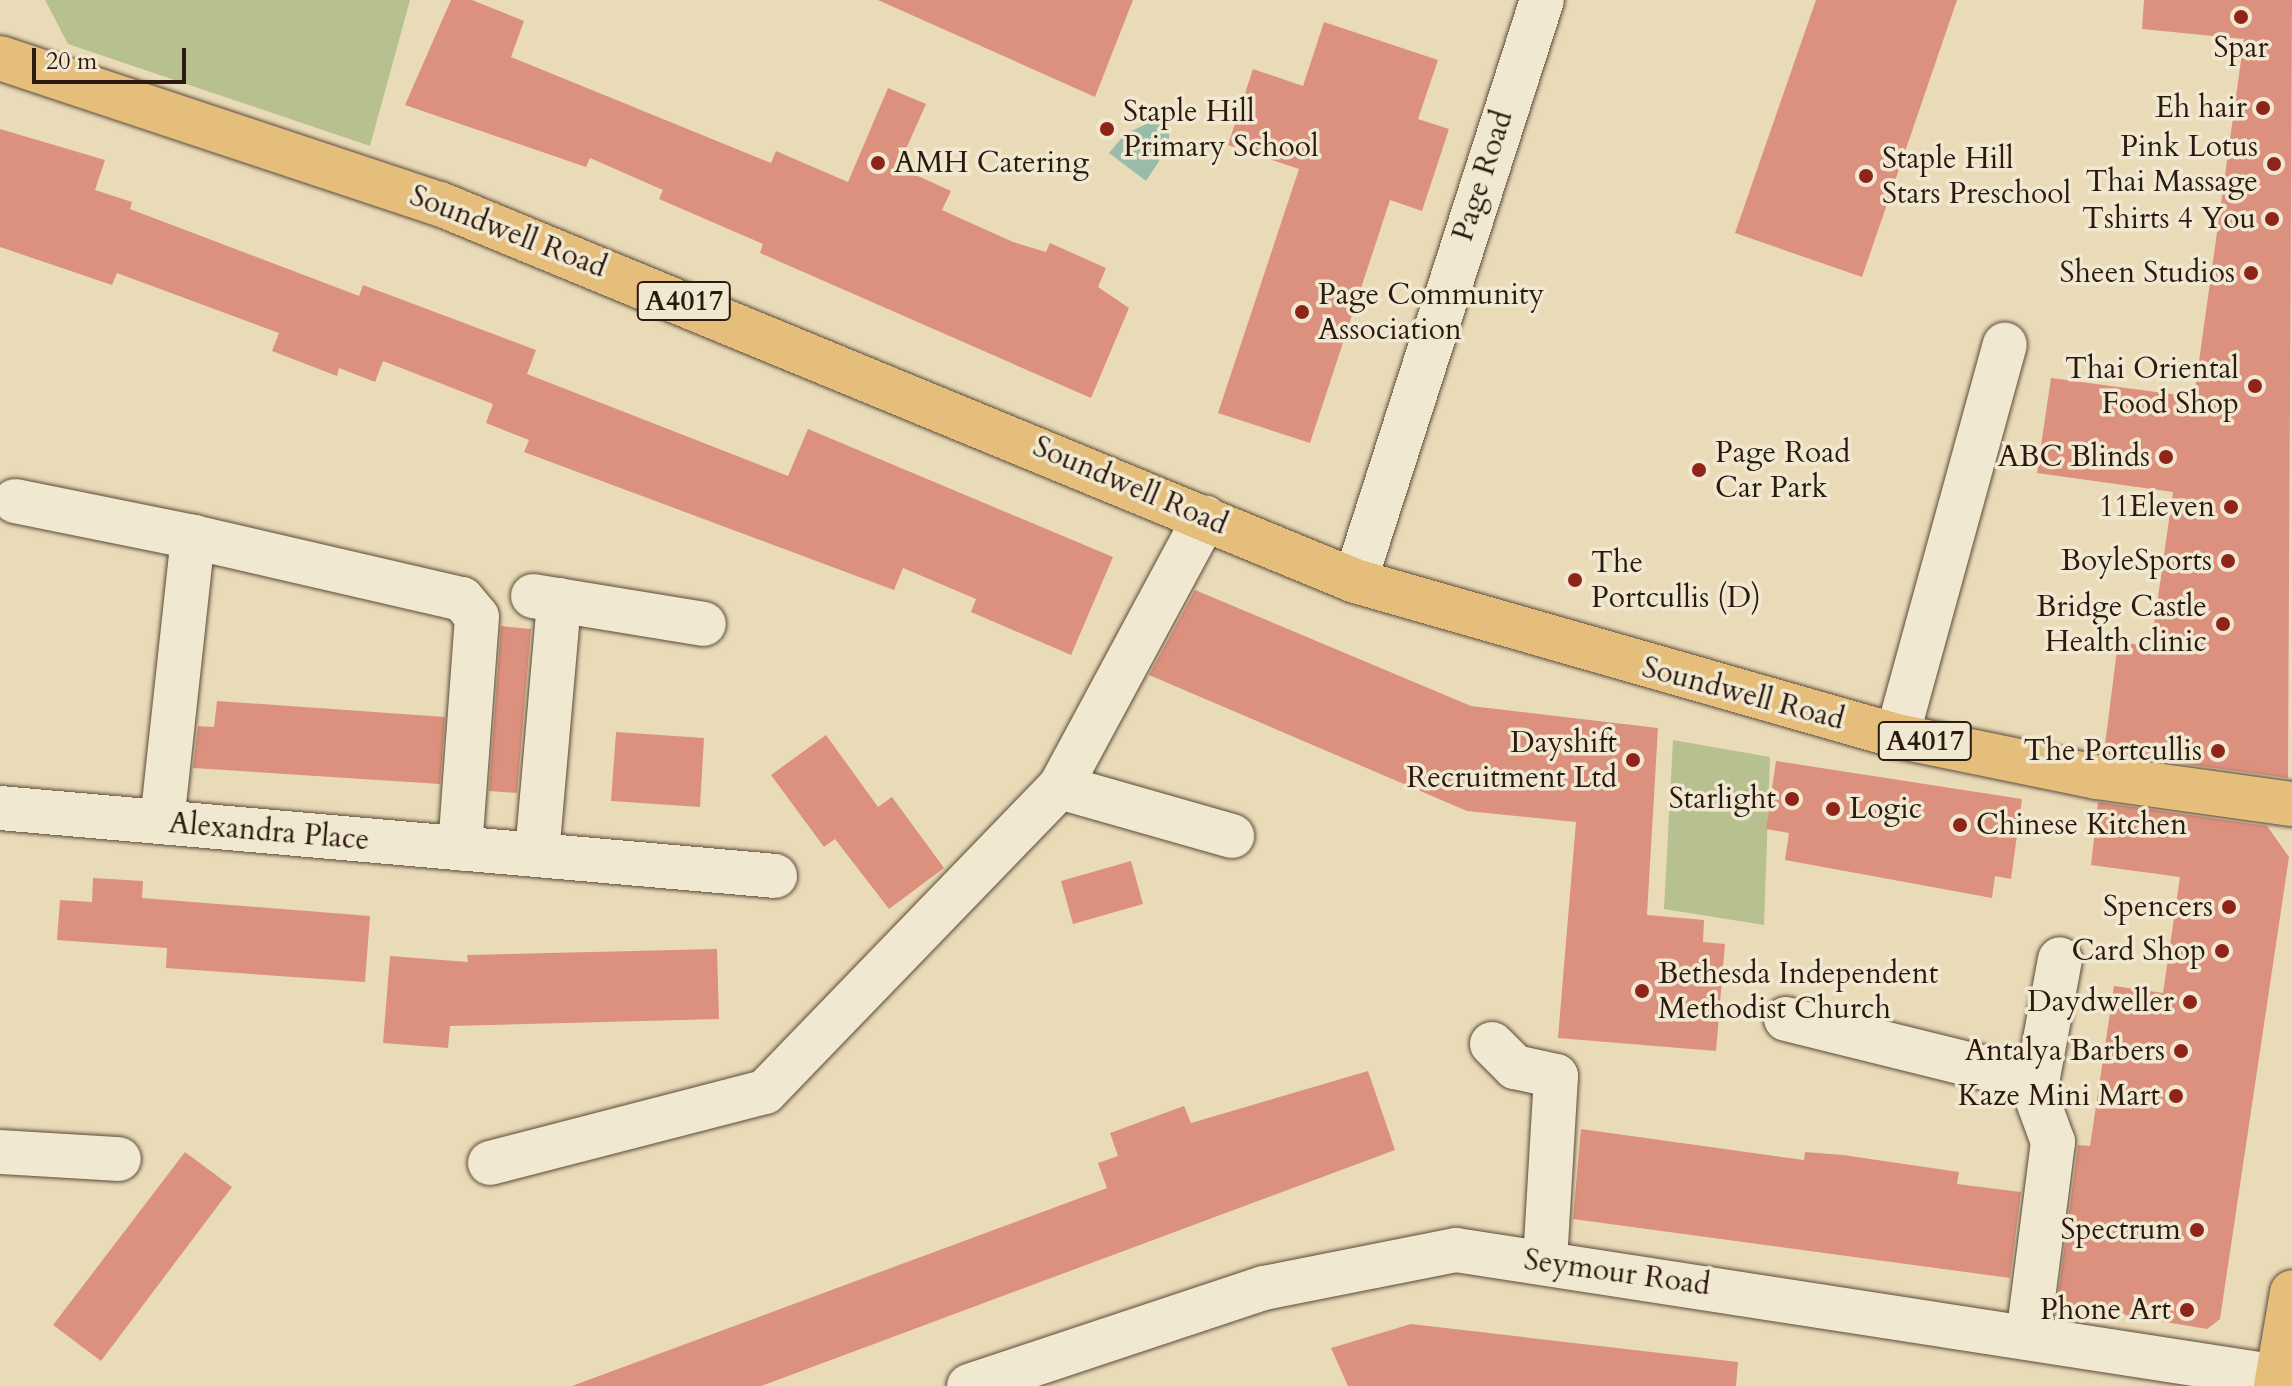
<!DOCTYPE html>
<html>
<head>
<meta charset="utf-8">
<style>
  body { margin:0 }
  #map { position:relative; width:2292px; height:1386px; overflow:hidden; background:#eadbb8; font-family:Cardo,serif }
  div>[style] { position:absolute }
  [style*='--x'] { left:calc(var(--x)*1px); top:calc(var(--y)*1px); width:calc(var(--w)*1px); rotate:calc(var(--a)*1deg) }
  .green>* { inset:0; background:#b7c08f }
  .water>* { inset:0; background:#98bbaa }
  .building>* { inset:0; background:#db917d }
  .roads { filter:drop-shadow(0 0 2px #5c4a39) drop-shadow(0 0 2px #5c4a39) }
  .minor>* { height:44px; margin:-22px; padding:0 22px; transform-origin:22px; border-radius:22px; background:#f1e8d1 }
  .major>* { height:44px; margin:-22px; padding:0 22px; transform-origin:22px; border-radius:22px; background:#e5be7c }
  .dots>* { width:22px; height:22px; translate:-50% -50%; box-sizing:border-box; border:4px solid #f1e8d1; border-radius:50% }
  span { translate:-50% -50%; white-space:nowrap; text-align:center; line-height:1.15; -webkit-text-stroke:7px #f1e8d1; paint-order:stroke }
  .shield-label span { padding:2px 6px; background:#f1e8d1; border:2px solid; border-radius:6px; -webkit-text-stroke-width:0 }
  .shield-label { font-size:28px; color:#2c190f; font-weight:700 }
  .poi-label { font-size:30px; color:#2c190f }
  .right { translate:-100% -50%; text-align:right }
  .left { translate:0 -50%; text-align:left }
  .street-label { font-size:30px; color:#2c190f }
  .scale { position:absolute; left:32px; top:48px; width:154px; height:36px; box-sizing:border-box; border:4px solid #2c190f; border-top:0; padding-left:10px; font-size:24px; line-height:28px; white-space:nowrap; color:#2c190f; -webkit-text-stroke:6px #f1e8d1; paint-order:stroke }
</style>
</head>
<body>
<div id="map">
  <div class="green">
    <div style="clip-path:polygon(45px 0,410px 0,370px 146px,68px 44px)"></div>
    <div style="clip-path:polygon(1673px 740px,1770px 757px,1764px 925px,1664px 909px)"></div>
  </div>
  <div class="water">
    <div style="clip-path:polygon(1155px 120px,1169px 125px,1169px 146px,1146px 181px,1109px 153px,1125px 134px)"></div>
  </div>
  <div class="building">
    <div style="clip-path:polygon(451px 0,472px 0,524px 21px,511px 57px,771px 163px,776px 151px,848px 182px,888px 88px,926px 104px,898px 167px,951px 191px,942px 210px,1013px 242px,1046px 252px,1050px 243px,1106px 268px,1098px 287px,1129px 308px,1091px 398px,760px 253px,763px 244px,659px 199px,663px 190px,590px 158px,586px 167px,405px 105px)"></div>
    <div style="clip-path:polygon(878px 0,1133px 0,1095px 97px)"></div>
    <div style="clip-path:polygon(1816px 0,1957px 0,1862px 277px,1735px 233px)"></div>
    <div style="clip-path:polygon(2144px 0,2292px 0,2288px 778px,2104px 753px,2118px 642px,2151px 646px,2173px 492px,2037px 473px,2051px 378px,2194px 397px,2244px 39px,2142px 29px)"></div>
    <div style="clip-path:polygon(1324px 22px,1438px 60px,1418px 119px,1449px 129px,1422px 211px,1390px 200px,1310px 443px,1218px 413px,1299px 169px,1228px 145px,1253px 69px,1303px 86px)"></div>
    <div style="clip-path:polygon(0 129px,105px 160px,95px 190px,132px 202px,130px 209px,359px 296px,363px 285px,536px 350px,527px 374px,788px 476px,808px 429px,1113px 557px,1071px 655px,971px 612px,976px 599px,903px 568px,894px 590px,524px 452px,529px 440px,486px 423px,493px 404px,427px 378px,383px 361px,375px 382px,339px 368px,337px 376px,272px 351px,279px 333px,117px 273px,112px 285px,0 247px)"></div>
    <div style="clip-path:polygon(1195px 590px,1471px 706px,1658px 728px,1647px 915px,1704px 920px,1703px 942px,1725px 944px,1716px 1051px,1558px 1038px,1576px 822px,1467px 811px,1149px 675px)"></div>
    <div style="clip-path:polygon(501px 626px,531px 629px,517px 793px,489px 791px)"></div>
    <div style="clip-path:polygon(217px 701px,445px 717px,440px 784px,193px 768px,198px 726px,214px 727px)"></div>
    <div style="clip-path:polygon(616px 732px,704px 738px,700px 807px,611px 801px)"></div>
    <div style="clip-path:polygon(826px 735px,878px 807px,892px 797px,944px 868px,889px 909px,835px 839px,824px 847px,771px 775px)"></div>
    <div style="clip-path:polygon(1776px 761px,2022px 799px,2011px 879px,1995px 876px,1992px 898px,1785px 860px,1789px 833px,1766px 829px)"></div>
    <div style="clip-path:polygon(2098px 802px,2267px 826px,2289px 857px,2220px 1319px,2207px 1329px,2057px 1304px,2078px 1145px,2090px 1146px,2114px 986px,2163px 993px,2180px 877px,2091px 865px)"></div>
    <div style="clip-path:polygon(1131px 861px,1143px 904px,1073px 924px,1061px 881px)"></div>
    <div style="clip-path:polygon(93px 878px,143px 881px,142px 898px,370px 916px,365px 982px,166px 968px,167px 948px,57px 940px,60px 900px,92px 902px)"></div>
    <div style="clip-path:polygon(717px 949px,719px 1019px,450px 1026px,448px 1048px,383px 1043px,390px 956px,468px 962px,467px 955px)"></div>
    <div style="clip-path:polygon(1368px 1071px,1395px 1150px,761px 1386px,572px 1386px,1107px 1188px,1098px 1163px,1118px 1156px,1110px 1133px,1184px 1106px,1191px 1123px)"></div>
    <div style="clip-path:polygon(1581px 1129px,1804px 1160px,1805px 1152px,1843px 1155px,1959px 1172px,1957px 1184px,2021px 1192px,2010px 1278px,1573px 1219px)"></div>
    <div style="clip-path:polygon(185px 1152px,232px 1187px,101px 1361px,53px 1325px)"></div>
    <div style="clip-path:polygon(1411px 1324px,1738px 1362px,1736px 1386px,1348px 1386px,1331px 1348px)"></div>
  </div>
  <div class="roads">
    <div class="minor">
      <div style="--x:15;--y:501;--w:182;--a:11.4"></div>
      <div style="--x:1355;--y:581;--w:610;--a:-72.16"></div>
      <div style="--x:533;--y:596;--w:173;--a:9.3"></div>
      <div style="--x:1897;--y:736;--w:406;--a:-74.6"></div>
      <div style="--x:1060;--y:787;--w:179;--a:15.9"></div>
      <div style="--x:0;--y:808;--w:778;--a:5.01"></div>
      <div style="--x:162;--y:822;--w:287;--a:-83.8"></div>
      <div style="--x:193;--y:537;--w:276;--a:13"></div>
      <div style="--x:462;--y:599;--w:23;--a:50"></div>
      <div style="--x:477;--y:617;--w:232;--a:94.2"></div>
      <div style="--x:537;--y:854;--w:255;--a:-85"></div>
      <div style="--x:1786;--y:1019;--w:241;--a:13.9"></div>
      <div style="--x:2020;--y:1077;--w:22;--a:47"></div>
      <div style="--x:1492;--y:1044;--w:33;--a:45"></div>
      <div style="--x:1515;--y:1067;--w:42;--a:12.4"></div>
      <div style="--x:1556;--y:1076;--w:185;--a:93.4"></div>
      <div style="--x:0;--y:1152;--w:119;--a:3.4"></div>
      <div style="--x:490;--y:1163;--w:284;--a:-14.5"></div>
      <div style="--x:765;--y:1092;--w:424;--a:-46"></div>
      <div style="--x:1060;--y:787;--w:306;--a:-61.7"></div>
      <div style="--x:2028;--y:1337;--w:197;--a:-82.7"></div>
      <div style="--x:2053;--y:1142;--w:52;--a:-110.2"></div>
      <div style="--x:2035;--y:1093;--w:136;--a:-79.4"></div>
      <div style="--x:969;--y:1386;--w:311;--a:-18.4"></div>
      <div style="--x:1264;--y:1288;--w:196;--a:-11.2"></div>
      <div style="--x:1456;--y:1250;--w:832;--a:8.78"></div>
    </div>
    <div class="major">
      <div style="--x:0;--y:58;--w:464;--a:18.4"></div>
      <div style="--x:440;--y:204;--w:990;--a:22.39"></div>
      <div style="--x:1355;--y:581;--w:564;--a:15.96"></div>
      <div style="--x:1897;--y:736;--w:204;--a:11.6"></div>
      <div style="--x:2097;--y:777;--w:197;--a:7.9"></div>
      <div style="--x:2276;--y:1386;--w:95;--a:-80.3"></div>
    </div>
  </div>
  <div class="dots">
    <div style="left:2241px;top:17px;background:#8f2418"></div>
    <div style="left:2263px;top:108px;background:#8f2418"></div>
    <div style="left:1107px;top:129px;background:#8f2418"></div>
    <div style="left:878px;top:163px;background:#8f2418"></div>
    <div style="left:2274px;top:164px;background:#8f2418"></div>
    <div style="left:1866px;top:176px;background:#8f2418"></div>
    <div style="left:2272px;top:219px;background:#8f2418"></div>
    <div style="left:2251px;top:273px;background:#8f2418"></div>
    <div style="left:1302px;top:312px;background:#8f2418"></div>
    <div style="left:2255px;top:386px;background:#8f2418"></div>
    <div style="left:2166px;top:457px;background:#8f2418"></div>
    <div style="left:1699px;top:470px;background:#8f2418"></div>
    <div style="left:2231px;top:507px;background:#8f2418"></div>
    <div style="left:2228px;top:561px;background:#8f2418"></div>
    <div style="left:1575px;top:580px;background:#8f2418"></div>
    <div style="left:2223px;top:624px;background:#8f2418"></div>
    <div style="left:2218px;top:751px;background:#8f2418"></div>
    <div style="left:1633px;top:760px;background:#8f2418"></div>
    <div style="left:1792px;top:799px;background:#8f2418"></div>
    <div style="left:1833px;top:809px;background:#8f2418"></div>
    <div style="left:1960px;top:825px;background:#8f2418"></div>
    <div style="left:2229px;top:907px;background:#8f2418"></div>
    <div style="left:2222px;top:951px;background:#8f2418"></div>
    <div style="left:1642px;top:991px;background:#8f2418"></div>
    <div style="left:2190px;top:1002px;background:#8f2418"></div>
    <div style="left:2181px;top:1051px;background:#8f2418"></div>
    <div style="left:2176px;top:1096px;background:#8f2418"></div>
    <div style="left:2197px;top:1230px;background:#8f2418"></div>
    <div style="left:2187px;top:1310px;background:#8f2418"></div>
  </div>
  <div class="shield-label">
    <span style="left:684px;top:301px">A4017</span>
    <span style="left:1925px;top:741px">A4017</span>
  </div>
  <div class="poi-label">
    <span style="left:2241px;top:48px">Spar</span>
    <span class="right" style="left:2247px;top:108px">Eh hair</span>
    <span class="left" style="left:1123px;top:129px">Staple Hill<br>Primary School</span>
    <span class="right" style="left:2258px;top:164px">Pink Lotus<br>Thai Massage</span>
    <span class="left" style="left:1882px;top:176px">Staple Hill<br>Stars Preschool</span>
    <span class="left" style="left:894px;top:163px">AMH Catering</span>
    <span class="right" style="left:2256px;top:219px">Tshirts 4 You</span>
    <span class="right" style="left:2235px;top:273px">Sheen Studios</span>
    <span class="left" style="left:1318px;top:312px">Page Community<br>Association</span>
    <span class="right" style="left:2239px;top:386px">Thai Oriental<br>Food Shop</span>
    <span class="left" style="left:1715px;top:470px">Page Road<br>Car Park</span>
    <span class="right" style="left:2150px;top:457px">ABC Blinds</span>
    <span class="right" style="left:2215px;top:507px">11Eleven</span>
    <span class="right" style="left:2212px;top:561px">BoyleSports</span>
    <span class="left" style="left:1591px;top:580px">The<br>Portcullis (D)</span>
    <span class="right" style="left:2207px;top:624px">Bridge Castle<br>Health clinic</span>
    <span class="right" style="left:1617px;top:760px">Dayshift<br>Recruitment Ltd</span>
    <span class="right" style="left:2202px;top:751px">The Portcullis</span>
    <span class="right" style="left:1776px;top:799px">Starlight</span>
    <span class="left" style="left:1849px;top:809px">Logic</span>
    <span class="left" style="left:1976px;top:825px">Chinese Kitchen</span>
    <span class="right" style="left:2213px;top:907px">Spencers</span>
    <span class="right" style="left:2206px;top:951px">Card Shop</span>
    <span class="left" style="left:1658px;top:991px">Bethesda Independent<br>Methodist Church</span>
    <span class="right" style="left:2174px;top:1002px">Daydweller</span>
    <span class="right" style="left:2165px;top:1051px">Antalya Barbers</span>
    <span class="right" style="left:2160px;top:1096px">Kaze Mini Mart</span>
    <span class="right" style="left:2181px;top:1230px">Spectrum</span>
    <span class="right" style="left:2171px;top:1310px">Phone Art</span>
  </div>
  <div class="street-label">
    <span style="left:1483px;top:176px;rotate:-72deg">Page Road</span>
    <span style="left:508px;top:232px;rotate:21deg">Soundwell Road</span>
    <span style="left:1130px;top:486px;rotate:23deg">Soundwell Road</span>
    <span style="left:1743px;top:694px;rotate:15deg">Soundwell Road</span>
    <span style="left:269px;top:832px;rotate:5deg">Alexandra Place</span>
    <span style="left:1617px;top:1273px;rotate:8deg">Seymour Road</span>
  </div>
  <div class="scale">20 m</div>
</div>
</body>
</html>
